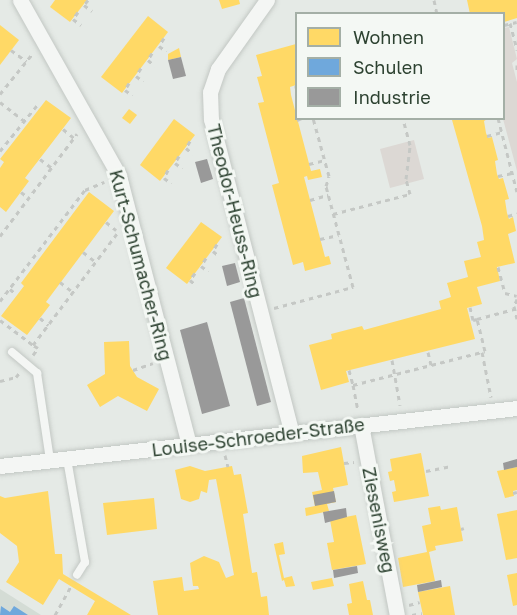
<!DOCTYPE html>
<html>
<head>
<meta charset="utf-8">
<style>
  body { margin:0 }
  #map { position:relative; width:517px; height:615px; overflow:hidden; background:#e5eae6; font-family:"Golos Text",sans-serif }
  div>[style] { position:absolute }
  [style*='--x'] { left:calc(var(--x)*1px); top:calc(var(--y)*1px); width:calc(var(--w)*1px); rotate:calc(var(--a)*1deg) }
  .built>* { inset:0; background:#d4dcd5 }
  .green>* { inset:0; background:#dcd8d4 }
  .homes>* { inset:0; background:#ffd966 }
  .schools>* { inset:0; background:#6fa8dc }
  .industry>* { inset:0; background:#999 }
  .path>* { height:3px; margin-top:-1.5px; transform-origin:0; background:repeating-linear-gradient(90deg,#c5c8c5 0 4.5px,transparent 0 9px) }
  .roads { filter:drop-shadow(0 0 2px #c2c7c3) drop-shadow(0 0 2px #c2c7c3) }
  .lane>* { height:8px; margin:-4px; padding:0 4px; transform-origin:4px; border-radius:4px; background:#f4f6f4 }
  .street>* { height:15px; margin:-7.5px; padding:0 7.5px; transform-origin:7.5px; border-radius:7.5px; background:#f4f6f4 }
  span { translate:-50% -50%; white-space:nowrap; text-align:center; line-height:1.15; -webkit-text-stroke:6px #f4f8f4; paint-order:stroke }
  .street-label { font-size:18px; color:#2d4231 }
  .legend { position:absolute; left:295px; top:12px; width:210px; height:108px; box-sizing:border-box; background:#f4f8f4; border:2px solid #a4afa6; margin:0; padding:8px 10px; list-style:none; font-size:18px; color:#2d4231 }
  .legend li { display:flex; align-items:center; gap:12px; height:30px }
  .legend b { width:30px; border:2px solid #a4afa6 }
</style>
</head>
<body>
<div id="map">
  <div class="built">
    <div style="clip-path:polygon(0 589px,41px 615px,0 615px)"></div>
  </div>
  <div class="green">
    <div style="clip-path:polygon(509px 27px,517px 59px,512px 63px,517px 82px,517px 171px,503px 119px,504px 28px)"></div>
    <div style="clip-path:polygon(414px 140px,424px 179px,390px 188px,380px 149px)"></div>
  </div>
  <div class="homes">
    <div style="clip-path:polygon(55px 0,87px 0,70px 22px,50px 7px)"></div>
    <div style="clip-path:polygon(219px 0,239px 0,240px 4px,222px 9px)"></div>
    <div style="clip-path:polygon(467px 0,517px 0,517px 18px,504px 22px,504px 14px,470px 14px)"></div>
    <div style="clip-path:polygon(148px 16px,168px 32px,122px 93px,101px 77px)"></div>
    <div style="clip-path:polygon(0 25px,19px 40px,0 65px)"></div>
    <div style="clip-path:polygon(296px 44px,296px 85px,290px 87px,291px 95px,311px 171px,320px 169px,322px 177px,308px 180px,307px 176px,304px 177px,325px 257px,329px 256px,331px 264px,305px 271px,303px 262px,293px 265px,272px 185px,279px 183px,258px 103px,264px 102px,257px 77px,262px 76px,256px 55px)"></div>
    <div style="clip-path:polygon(179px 48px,181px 57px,168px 60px,168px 54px)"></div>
    <div style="clip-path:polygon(46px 100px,71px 118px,25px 178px,29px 181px,6px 212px,0 207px,0 168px,4px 162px,0 159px)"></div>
    <div style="clip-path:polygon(129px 109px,137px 115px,130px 124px,122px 118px)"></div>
    <div style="clip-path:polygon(489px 118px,484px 121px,486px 133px,488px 138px,492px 137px,498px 160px,495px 161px,497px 174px,499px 179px,503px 178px,509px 199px,505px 200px,507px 213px,509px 219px,513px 217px,516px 231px,508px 234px,515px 263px,497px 267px,500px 281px,477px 287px,482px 304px,467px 308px,475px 339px,346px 371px,349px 382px,321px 390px,309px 345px,332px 339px,331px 334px,362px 326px,364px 330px,441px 309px,439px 301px,451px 297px,447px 283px,468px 277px,464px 261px,481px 257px,477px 242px,484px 240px,482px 226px,452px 120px)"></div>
    <div style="clip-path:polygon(174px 119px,195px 135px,160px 181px,140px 165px)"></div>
    <div style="clip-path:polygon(89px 192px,114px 211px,46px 302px,50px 305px,27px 335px,1px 316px,24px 286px,21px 283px)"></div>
    <div style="clip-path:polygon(201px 222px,222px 237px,187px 284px,166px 268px)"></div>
    <div style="clip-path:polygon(129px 341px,130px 366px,137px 377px,159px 389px,147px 411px,118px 396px,100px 407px,87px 385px,105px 374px,104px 342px)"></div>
    <div style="clip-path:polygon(341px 447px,348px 485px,333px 488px,336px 502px,327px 504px,329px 511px,306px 516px,305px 508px,315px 506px,312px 492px,322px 490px,318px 472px,303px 473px,302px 456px)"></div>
    <div style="clip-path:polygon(421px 453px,429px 496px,394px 502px,392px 492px,396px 491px,394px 480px,390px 481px,388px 472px,392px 471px,390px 459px)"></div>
    <div style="clip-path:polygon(190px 466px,205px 471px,232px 466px,234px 475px,241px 474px,248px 513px,243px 514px,252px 573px,257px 572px,261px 597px,267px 596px,269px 615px,158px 615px,153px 581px,182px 577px,184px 591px,199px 589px,198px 586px,193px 586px,190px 563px,204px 556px,219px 562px,226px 578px,234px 575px,216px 479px,209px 480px,207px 493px,201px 491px,199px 499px,190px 502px,181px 499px,175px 470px)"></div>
    <div style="clip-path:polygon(517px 467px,517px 490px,513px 491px,514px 496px,505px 498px,497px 471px)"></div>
    <div style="clip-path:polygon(48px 491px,55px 554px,62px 554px,63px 574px,131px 615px,87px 615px,95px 601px,59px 579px,43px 605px,6px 582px,19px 562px,17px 546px,0 533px,0 496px,5px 498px)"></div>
    <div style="clip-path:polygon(154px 498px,157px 529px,107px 535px,103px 503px)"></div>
    <div style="clip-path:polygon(440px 506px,441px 510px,457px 507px,463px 541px,435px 546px,436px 550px,429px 552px,435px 581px,403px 587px,398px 558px,427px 552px,422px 526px,431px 524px,428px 508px)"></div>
    <div style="clip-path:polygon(517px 510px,517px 558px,506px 560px,497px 514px)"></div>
    <div style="clip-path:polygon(356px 515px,366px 564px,332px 570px,327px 543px,334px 542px,330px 520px)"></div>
    <div style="clip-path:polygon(283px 542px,285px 554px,279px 555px,284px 578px,292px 576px,295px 586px,286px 587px,284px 580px,282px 581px,274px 544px)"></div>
    <div style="clip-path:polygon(517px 573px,517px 605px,513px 606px,507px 575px)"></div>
    <div style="clip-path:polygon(332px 578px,334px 586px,313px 590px,311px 582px)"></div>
    <div style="clip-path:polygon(363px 581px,367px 600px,370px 600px,373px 615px,349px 615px,347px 604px,352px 603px,349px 584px)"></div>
    <div style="clip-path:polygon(450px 586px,455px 615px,423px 615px,418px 592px)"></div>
  </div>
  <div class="schools">
    <div style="clip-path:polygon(1px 606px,10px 612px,14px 606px,28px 615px,0 615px)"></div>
  </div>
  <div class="industry">
    <div style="clip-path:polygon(181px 57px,186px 76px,173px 79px,168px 60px)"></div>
    <div style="clip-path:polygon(207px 159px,213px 179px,201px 183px,195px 162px)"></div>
    <div style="clip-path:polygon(235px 263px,240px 282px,227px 286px,222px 266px)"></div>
    <div style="clip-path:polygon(244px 298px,271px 402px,257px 406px,230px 302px)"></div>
    <div style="clip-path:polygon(207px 322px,230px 406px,202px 414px,180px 330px)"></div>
    <div style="clip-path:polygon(517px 459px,517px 467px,504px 470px,503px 463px)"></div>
    <div style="clip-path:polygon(334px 491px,336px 502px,315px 506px,313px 495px)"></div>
    <div style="clip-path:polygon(346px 508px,347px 517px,325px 523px,323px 512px)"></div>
    <div style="clip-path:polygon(357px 566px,358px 573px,334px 578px,333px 570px)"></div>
    <div style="clip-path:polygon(441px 580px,442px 587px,418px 592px,417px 585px)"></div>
  </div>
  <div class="path">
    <div style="--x:88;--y:0;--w:6;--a:129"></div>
    <div style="--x:84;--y:5;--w:10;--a:37"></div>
    <div style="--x:434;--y:0;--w:14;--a:78"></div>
    <div style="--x:78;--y:12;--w:9;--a:126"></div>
    <div style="--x:73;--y:19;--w:10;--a:37"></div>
    <div style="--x:510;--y:23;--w:28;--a:75"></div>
    <div style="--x:504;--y:25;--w:13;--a:-13"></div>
    <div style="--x:164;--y:38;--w:9;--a:122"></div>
    <div style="--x:159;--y:46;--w:9;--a:36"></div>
    <div style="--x:11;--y:50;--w:19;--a:36"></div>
    <div style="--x:152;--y:53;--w:8;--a:120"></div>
    <div style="--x:148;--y:60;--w:9;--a:41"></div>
    <div style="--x:517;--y:65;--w:8;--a:90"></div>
    <div style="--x:141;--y:68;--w:9;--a:122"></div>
    <div style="--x:136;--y:76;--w:9;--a:36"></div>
    <div style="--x:129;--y:83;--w:8;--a:120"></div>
    <div style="--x:125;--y:90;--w:9;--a:36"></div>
    <div style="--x:296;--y:85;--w:3;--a:90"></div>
    <div style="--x:0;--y:94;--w:53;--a:-51.2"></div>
    <div style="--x:0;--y:102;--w:31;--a:38"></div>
    <div style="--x:498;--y:118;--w:76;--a:75.6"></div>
    <div style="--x:297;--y:120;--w:5;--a:-22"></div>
    <div style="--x:63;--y:129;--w:14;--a:39"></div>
    <div style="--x:487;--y:136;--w:16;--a:-15"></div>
    <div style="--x:190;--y:141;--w:8;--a:120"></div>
    <div style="--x:186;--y:148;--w:9;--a:41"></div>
    <div style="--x:0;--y:151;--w:60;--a:-51"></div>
    <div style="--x:179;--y:156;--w:8;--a:120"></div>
    <div style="--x:175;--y:163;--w:9;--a:36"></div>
    <div style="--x:40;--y:159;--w:15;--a:37"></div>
    <div style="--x:309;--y:164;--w:16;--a:-14"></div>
    <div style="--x:168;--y:170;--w:9;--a:117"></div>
    <div style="--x:164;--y:178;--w:9;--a:36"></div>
    <div style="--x:498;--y:176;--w:14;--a:-12"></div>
    <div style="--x:21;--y:192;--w:10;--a:37"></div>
    <div style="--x:310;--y:200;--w:19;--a:-16"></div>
    <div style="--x:333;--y:214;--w:80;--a:-14.6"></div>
    <div style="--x:410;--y:194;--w:16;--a:-105"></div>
    <div style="--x:406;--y:179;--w:34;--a:-83"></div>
    <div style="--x:410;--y:145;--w:28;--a:-105"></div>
    <div style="--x:508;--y:216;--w:9;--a:-18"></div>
    <div style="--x:106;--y:222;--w:13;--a:39"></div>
    <div style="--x:0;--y:236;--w:128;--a:-53"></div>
    <div style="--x:320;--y:239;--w:19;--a:-12"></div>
    <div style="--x:217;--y:244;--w:8;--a:120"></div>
    <div style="--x:213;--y:251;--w:8;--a:40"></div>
    <div style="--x:83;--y:252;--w:16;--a:38"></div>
    <div style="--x:206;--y:258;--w:9;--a:122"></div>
    <div style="--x:201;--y:266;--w:9;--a:36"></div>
    <div style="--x:498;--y:267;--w:27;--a:75"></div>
    <div style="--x:505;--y:293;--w:12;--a:14"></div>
    <div style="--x:195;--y:273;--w:9;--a:126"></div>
    <div style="--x:190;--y:280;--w:9;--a:41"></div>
    <div style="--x:60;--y:282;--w:16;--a:38"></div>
    <div style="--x:10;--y:289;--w:9;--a:41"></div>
    <div style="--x:517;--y:299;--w:8;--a:113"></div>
    <div style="--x:514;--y:306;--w:13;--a:77"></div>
    <div style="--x:0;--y:301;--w:140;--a:-52.6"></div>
    <div style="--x:85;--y:190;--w:21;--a:-23"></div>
    <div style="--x:274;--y:308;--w:82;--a:-14.9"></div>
    <div style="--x:353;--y:287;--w:105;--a:-105"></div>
    <div style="--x:326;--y:186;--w:10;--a:-73"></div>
    <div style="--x:329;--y:176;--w:60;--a:-105.4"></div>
    <div style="--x:40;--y:318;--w:11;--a:41"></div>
    <div style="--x:477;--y:319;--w:39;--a:-15"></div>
    <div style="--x:0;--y:320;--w:41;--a:37.1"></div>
    <div style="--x:33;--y:345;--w:141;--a:-53"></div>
    <div style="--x:428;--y:352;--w:13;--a:77"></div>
    <div style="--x:482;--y:352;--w:46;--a:78.7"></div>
    <div style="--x:33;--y:355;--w:9;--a:-54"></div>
    <div style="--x:38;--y:348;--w:6;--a:-149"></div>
    <div style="--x:392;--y:360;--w:46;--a:79.9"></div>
    <div style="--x:133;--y:370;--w:21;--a:-19"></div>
    <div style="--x:349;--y:370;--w:16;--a:75"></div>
    <div style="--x:353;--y:385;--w:136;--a:-14.4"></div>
    <div style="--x:485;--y:351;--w:33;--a:-104"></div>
    <div style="--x:477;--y:319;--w:4;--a:166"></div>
    <div style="--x:473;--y:320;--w:13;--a:-103"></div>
    <div style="--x:0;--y:381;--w:16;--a:-14"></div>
    <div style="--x:16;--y:377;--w:6;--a:-51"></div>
    <div style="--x:353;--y:385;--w:26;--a:79"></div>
    <div style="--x:225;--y:455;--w:12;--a:76"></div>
    <div style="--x:344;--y:463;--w:10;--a:-6"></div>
    <div style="--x:426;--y:471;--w:26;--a:-11"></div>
    <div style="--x:513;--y:493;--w:4;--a:-14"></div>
    <div style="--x:461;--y:529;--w:3;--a:-18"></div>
    <div style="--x:409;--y:605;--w:11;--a:-15"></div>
    <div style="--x:55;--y:615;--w:35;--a:-61"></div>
    <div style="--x:412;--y:615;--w:10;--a:-11"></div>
  </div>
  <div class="roads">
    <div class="lane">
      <div style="--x:12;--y:352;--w:33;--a:40"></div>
      <div style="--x:37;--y:373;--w:88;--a:81.5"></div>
      <div style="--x:67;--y:459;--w:105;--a:80.1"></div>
      <div style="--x:85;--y:562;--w:15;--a:122"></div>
    </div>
    <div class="street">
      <div style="--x:20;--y:0;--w:202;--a:60.6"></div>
      <div style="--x:119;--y:176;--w:278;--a:75.4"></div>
      <div style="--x:267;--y:0;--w:85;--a:125.4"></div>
      <div style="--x:218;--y:69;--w:24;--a:109"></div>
      <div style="--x:210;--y:92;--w:27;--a:88"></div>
      <div style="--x:211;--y:119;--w:325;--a:75.6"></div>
      <div style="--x:361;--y:425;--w:193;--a:79.3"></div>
      <div style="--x:0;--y:466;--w:520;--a:-6.4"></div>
    </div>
  </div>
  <div class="street-label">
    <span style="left:235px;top:211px;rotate:76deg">Theodor-Heuss-Ring</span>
    <span style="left:141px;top:265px;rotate:75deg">Kurt-Schumacher-Ring</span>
    <span style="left:258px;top:437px;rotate:-7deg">Louise-Schroeder-Straße</span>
    <span style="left:379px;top:520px;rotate:79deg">Ziesenisweg</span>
  </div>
  <ul class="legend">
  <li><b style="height:16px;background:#ffd966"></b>Wohnen</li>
  <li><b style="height:16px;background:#6fa8dc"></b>Schulen</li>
  <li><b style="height:16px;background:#999"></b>Industrie</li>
  </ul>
</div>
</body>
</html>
